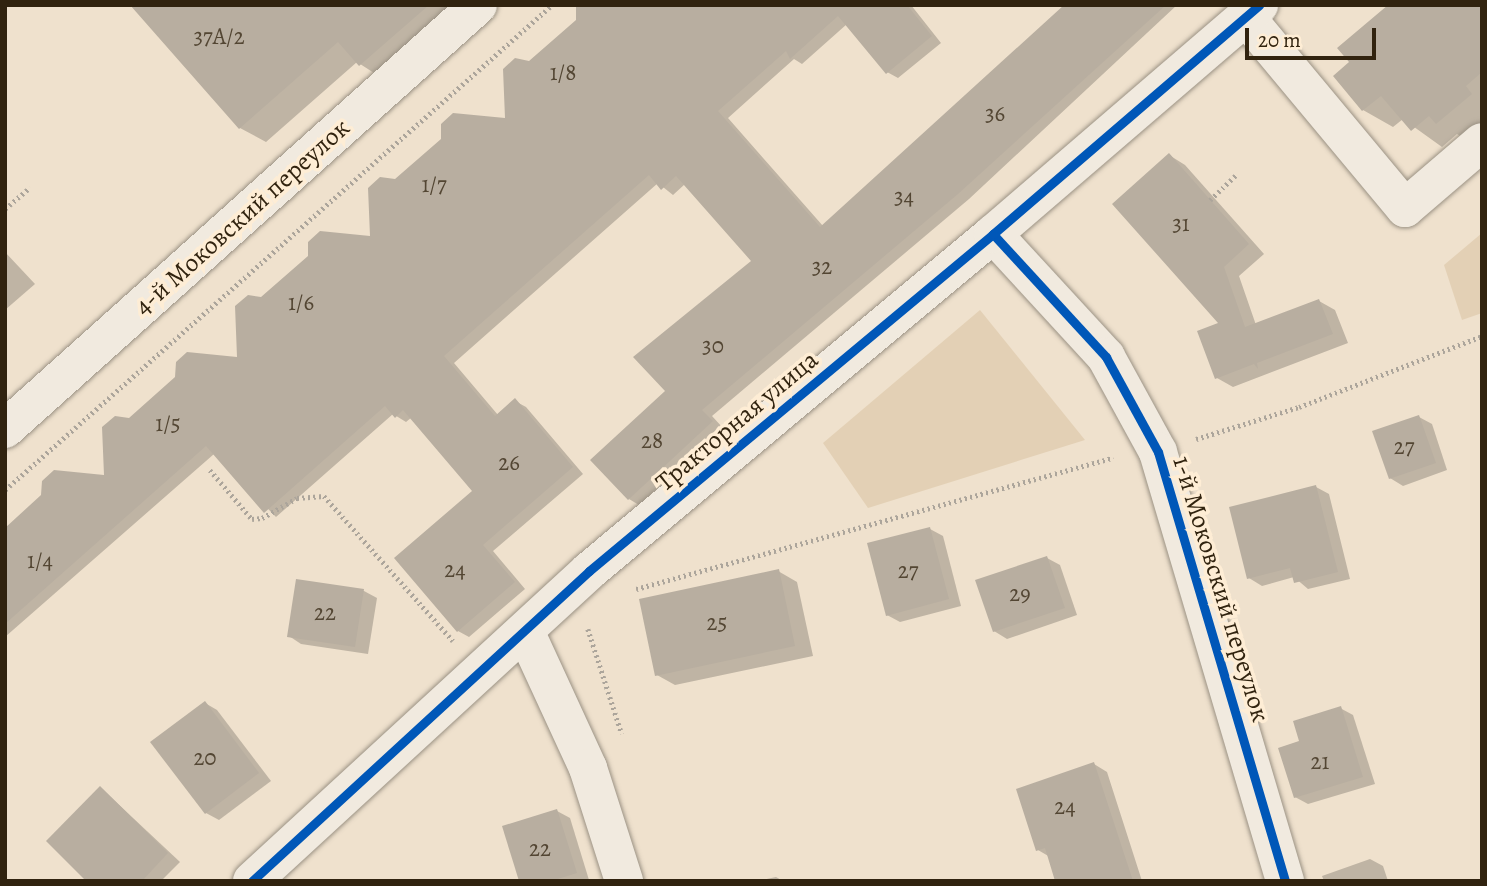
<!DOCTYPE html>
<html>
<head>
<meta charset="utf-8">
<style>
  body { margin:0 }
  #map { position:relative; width:1487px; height:886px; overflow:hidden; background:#efe1cd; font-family:Alegreya,serif }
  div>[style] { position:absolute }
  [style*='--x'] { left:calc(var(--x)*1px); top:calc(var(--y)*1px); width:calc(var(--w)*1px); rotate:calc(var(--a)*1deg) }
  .green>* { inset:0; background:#e3d0b5 }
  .shadow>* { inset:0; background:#0003 }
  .building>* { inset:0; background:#b8aea0 }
  .path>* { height:4.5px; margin-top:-2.25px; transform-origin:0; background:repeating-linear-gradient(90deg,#aca59b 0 2px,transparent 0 5.5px) }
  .roads { filter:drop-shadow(0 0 2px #9b9284) drop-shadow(0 0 2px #9b9284) }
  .minor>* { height:38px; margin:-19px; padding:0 19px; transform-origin:19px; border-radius:19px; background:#f1eadf }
  .cycleway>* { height:9px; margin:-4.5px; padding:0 4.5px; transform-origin:4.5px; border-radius:4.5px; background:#0057b8 }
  span { translate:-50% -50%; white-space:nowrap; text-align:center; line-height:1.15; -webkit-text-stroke:7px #feedd5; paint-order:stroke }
  .number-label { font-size:23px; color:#534633 }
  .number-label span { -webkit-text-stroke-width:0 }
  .street-label { font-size:26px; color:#31230f }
  .frame { position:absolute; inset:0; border:7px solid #31230f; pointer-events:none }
  .scale { position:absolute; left:1245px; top:28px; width:131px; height:32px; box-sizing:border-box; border:4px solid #31230f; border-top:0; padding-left:9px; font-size:21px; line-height:24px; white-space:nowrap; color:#31230f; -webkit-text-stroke:5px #feedd5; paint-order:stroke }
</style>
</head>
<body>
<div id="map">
  <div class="green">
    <div style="clip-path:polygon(1482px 233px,1482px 313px,1462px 320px,1444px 265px)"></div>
    <div style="clip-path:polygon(980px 310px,1085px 440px,868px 508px,823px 443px)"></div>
  </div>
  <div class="shadow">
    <div style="clip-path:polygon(133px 5px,470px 5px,385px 80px,357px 62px,266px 142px,240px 128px)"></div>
    <div style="clip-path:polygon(579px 5px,911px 5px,941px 43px,898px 78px,887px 72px,847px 24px,802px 64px,794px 59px,728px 118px,823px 226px,1070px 5px,1177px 5px,969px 199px,712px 416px,723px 428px,639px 505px,629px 499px,668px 391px,753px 261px,685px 184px,673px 195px,658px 183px,454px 363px,498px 415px,515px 401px,526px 407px,583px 474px,493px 551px,525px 589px,469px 637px,458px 631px,475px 491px,412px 417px,406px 422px,393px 414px,276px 517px,214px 454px,5px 637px,5px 530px,106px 477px,130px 420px,239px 359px,262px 299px,372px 238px,396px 181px,506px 120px,530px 62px,577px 21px)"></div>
    <div style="clip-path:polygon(1482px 5px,1482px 128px,1467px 140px,1457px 134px,1442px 147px,1403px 119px,1393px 127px,1363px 110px,1352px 62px)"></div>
    <div style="clip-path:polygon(1169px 155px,1185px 165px,1264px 254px,1239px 276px,1256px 325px,1319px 301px,1335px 310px,1348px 343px,1233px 387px,1217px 378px,1221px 324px)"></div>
    <div style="clip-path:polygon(5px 252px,35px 284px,5px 310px)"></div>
    <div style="clip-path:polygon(1419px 417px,1432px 424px,1447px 470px,1403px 486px,1390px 478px)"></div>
    <div style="clip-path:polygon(1316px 487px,1329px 494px,1350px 579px,1308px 589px,1294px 577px,1262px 586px,1249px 578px)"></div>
    <div style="clip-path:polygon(930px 529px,943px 536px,961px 606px,900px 622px,887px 615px)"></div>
    <div style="clip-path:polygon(1047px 558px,1060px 565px,1077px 615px,1007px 639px,994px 631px)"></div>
    <div style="clip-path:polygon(778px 571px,797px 582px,813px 656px,675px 685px,657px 675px)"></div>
    <div style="clip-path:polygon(297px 581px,364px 591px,377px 598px,368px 654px,301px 644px,289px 636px)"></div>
    <div style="clip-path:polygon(205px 703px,217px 710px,271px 781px,219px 820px,206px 813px,153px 743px)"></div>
    <div style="clip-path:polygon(1340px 708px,1353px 715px,1375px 784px,1308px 804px,1295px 797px,1301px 743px)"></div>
    <div style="clip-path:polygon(1094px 764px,1107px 772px,1142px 881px,1057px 881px,1050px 857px,1038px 850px)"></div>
    <div style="clip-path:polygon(101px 788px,180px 862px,161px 881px,89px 881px)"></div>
    <div style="clip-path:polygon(557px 811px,570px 818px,589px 880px,521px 881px)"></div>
    <div style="clip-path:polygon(1370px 859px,1383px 866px,1388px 881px,1324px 881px,1322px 876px)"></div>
    <div style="clip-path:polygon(776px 877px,783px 881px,757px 881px)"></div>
  </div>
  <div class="building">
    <div style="clip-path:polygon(130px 5px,429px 5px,359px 66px,338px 42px,239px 129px)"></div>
    <div style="clip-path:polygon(576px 5px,907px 5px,932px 36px,886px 74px,838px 16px,790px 59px,786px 51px,718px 111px,820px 227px,1064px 5px,1166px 5px,958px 194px,702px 410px,713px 421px,628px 500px,590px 460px,665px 391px,633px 357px,751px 261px,676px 176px,661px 190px,649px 175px,444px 356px,495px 416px,515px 398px,573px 467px,483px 545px,515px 582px,457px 632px,394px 558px,472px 491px,403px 410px,395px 418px,385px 406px,264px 513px,206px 446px,5px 624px,5px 528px,41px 495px,42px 481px,54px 470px,104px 475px,102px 427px,115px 416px,129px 418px,175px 377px,176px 362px,187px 352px,237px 357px,235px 306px,248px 295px,261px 297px,308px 256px,308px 242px,320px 231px,370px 236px,368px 188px,380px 177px,395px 179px,441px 139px,441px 124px,453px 113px,505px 118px,503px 69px,515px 58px,529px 61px,576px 20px)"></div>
    <div style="clip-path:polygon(1388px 5px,1482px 5px,1482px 72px,1466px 86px,1472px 94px,1436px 124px,1429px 116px,1411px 131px,1381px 96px,1362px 111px,1333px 76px,1349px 62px,1337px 48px)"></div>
    <div style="clip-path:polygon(1169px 153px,1249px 244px,1224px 267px,1245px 327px,1319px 299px,1333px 334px,1257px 363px,1258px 369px,1254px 364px,1215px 379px,1197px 331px,1218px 323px,1112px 204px)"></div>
    <div style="clip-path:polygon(1419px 415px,1436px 463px,1389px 479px,1372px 431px)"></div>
    <div style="clip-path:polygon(1316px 485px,1338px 572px,1294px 583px,1290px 568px,1247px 579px,1229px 507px)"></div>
    <div style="clip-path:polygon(930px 527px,949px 599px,886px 616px,867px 543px)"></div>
    <div style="clip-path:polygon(1047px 556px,1065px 608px,993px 632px,975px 580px)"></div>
    <div style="clip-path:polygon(779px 569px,795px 646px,655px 676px,639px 599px)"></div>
    <div style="clip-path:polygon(296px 579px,364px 589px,355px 647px,287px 637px)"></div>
    <div style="clip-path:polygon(205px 701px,259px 773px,205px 814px,150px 742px)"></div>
    <div style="clip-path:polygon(1341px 706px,1363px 777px,1294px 798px,1278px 748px,1299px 741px,1293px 721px)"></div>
    <div style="clip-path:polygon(1094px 762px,1133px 881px,1055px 881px,1045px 848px,1036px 851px,1016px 789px)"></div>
    <div style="clip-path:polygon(100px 786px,168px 853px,142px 881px,86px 881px,46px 841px)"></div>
    <div style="clip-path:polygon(557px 809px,577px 873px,551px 881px,519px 881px,502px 826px)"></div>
  </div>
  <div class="path">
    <div style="--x:1210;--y:200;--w:37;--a:-44"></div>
    <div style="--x:5;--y:209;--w:33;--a:-41"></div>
    <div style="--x:1196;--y:439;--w:108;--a:-17.3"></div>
    <div style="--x:1299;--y:407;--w:196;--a:-21.2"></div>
    <div style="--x:210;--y:470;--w:65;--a:49.4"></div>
    <div style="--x:252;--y:519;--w:10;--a:-6"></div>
    <div style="--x:262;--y:518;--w:40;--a:-29.7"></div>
    <div style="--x:297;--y:498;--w:27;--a:-4"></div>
    <div style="--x:324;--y:496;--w:194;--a:48.3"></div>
    <div style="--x:5;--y:490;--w:731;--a:-41.56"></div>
    <div style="--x:636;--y:589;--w:495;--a:-15.4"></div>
    <div style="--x:588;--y:629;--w:110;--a:72.1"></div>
  </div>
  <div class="roads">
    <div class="minor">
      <div style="--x:1245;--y:16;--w:250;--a:50.2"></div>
      <div style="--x:1405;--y:208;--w:101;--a:-40.6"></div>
      <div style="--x:993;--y:234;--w:167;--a:47.4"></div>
      <div style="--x:1106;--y:357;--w:108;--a:61.3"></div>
      <div style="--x:1158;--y:452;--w:447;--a:73.5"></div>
      <div style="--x:5;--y:429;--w:635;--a:-41.87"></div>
      <div style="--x:525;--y:631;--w:151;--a:65.3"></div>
      <div style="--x:588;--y:768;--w:119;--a:72.3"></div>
      <div style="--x:252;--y:881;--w:458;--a:-42.6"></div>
      <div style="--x:589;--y:571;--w:526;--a:-39.83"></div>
      <div style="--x:993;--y:234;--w:351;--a:-40.7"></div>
    </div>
  </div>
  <div class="cycleway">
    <div style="--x:993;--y:234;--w:167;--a:47.4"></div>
    <div style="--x:1106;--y:357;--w:108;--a:61.3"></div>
    <div style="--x:1158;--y:452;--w:447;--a:73.5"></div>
    <div style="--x:252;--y:881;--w:458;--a:-42.6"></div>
    <div style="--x:589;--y:571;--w:526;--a:-39.83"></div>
    <div style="--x:993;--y:234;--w:351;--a:-40.7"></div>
  </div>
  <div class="number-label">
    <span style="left:219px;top:37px">37А/2</span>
    <span style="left:563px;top:73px">1/8</span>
    <span style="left:995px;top:114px">36</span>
    <span style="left:434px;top:185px">1/7</span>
    <span style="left:904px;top:197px">34</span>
    <span style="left:1181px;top:224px">31</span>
    <span style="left:822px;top:267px">32</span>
    <span style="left:301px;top:303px">1/6</span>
    <span style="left:713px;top:346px">30</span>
    <span style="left:168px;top:424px">1/5</span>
    <span style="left:652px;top:441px">28</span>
    <span style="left:1404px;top:447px">27</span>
    <span style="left:509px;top:463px">26</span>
    <span style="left:40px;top:561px">1/4</span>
    <span style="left:455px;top:570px">24</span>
    <span style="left:908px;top:571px">27</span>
    <span style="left:1020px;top:594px">29</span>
    <span style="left:325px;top:613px">22</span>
    <span style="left:717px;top:623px">25</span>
    <span style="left:205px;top:758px">20</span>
    <span style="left:1320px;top:762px">21</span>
    <span style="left:1065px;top:807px">24</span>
    <span style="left:540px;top:849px">22</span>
  </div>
  <div class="street-label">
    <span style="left:242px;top:217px;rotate:-42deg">4-й Моковский переулок</span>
    <span style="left:737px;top:421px;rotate:-40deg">Тракторная улица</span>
    <span style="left:1221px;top:589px;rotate:73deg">1-й Моковский переулок</span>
  </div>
  <div class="frame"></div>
  <div class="scale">20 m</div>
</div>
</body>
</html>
